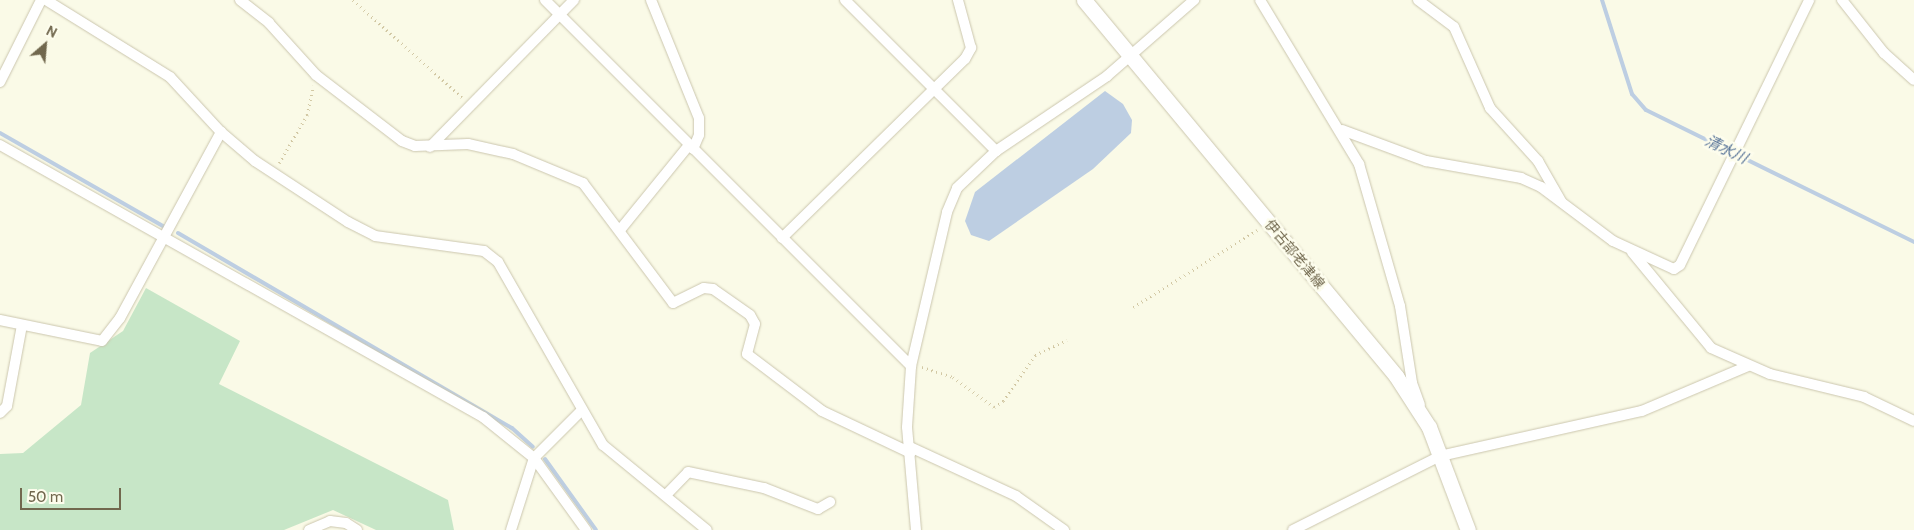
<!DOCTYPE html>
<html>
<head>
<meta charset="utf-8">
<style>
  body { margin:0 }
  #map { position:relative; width:1914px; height:530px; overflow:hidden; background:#fafae7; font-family:Cabin,"Noto Sans JP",sans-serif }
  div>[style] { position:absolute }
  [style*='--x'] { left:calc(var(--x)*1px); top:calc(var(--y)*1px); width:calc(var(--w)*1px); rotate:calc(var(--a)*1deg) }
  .green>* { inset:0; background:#c7e6c7 }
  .water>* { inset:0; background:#bdcee2 }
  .stream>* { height:4px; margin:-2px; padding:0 2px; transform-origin:2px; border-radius:2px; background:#bdcee2 }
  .path>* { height:2.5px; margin-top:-1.25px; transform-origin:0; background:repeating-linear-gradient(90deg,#d2c8a4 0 1px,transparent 0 5px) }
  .roads { filter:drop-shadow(0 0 1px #cbc6ae) drop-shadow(0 0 1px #cbc6ae) }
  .street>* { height:10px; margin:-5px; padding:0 5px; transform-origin:5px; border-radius:5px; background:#fff }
  .secondary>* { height:15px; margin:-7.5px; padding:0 7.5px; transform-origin:7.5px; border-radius:7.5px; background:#fff }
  span { translate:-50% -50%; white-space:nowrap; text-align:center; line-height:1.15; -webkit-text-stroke:5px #fdfded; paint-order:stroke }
  .street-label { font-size:14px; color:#71684e }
  .water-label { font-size:15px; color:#547196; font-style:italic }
  .north { position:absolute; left:20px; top:20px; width:50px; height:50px; -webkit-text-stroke:4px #fdfded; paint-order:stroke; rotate:27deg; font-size:14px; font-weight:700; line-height:20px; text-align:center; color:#71684e }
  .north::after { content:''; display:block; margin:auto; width:18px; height:22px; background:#71684e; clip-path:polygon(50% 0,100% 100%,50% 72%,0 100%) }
  .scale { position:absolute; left:20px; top:488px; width:101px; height:22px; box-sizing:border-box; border:2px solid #71684e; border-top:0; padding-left:6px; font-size:15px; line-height:18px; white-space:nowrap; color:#71684e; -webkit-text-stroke:4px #fdfded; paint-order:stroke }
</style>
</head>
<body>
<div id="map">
  <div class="green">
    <div style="clip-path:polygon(146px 288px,240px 341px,219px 384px,448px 500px,454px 530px,376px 530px,333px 510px,284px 530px,0 530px,0 454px,23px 453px,81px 405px,90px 353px,123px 331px)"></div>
  </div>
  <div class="water">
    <div style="clip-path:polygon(1105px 91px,1123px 104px,1132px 120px,1131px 133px,1093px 169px,989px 241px,971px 235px,965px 221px,975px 192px)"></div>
  </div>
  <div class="stream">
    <div style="--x:1602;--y:0;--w:99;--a:72.3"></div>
    <div style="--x:1632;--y:94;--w:21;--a:49"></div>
    <div style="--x:1646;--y:110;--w:299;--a:26.2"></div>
    <div style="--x:0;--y:133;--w:188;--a:29.7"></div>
    <div style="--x:178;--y:233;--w:387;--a:30.3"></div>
    <div style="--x:512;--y:428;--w:28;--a:42"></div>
    <div style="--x:545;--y:459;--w:87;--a:54.3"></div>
  </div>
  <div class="path">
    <div style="--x:353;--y:0;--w:146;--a:41.7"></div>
    <div style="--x:279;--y:163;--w:56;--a:-59.7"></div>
    <div style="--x:307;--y:115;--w:30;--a:-78"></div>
    <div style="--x:1133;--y:307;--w:146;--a:-31.8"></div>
    <div style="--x:922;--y:367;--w:33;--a:18"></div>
    <div style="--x:953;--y:377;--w:51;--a:36.2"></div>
    <div style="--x:994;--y:407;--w:11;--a:-34"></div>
    <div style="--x:1003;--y:401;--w:56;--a:-55.2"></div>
    <div style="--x:1035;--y:355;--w:35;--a:-25"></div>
  </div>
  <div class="roads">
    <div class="street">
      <div style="--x:46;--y:0;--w:146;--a:31.8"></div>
      <div style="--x:170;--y:77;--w:75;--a:47.2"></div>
      <div style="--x:221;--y:132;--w:45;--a:40.5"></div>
      <div style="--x:255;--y:161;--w:111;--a:33.3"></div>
      <div style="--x:348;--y:222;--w:30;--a:27"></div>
      <div style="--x:375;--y:236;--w:110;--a:7.8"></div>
      <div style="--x:484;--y:251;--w:18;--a:38"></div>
      <div style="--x:498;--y:262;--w:211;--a:60.2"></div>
      <div style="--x:603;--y:445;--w:134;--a:39.3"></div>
      <div style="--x:240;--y:0;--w:37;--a:38"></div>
      <div style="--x:269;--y:23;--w:70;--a:47.9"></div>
      <div style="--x:316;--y:75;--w:108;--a:37.5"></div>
      <div style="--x:402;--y:141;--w:14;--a:21"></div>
      <div style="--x:415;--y:146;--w:53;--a:-2.2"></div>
      <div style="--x:468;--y:144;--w:46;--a:12.5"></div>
      <div style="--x:513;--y:154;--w:76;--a:22.5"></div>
      <div style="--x:583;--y:183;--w:150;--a:53.1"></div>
      <div style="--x:673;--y:303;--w:34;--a:-26"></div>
      <div style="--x:704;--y:288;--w:9;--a:6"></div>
      <div style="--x:713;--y:289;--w:45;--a:35.1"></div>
      <div style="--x:750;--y:315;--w:10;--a:61"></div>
      <div style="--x:755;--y:324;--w:31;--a:105"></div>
      <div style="--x:747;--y:354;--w:94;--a:37.2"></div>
      <div style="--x:822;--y:411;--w:98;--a:25.3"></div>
      <div style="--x:545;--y:0;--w:518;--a:45"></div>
      <div style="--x:651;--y:0;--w:127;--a:67.9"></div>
      <div style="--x:699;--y:118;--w:17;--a:90"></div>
      <div style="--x:699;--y:135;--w:15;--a:113"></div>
      <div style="--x:845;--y:0;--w:214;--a:45"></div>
      <div style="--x:1260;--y:0;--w:192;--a:58.9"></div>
      <div style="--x:1359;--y:164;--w:148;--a:73.9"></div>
      <div style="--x:1400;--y:306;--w:78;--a:81.1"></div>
      <div style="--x:1412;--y:383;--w:23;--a:70"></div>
      <div style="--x:1418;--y:0;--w:45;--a:36.9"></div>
      <div style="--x:1454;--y:27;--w:89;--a:66"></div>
      <div style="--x:1490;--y:108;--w:72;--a:47.8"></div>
      <div style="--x:1538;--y:161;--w:46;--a:60.1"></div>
      <div style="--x:1842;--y:0;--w:68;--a:51.6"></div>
      <div style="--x:1884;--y:53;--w:40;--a:42"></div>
      <div style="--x:0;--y:82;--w:92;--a:-63.4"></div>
      <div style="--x:1342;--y:130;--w:90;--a:20.3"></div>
      <div style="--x:1426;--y:161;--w:97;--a:10.1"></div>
      <div style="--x:1521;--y:178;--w:22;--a:24"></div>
      <div style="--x:1541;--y:187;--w:90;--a:36.9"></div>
      <div style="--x:1613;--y:241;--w:67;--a:24.7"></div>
      <div style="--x:1674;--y:269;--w:7;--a:-34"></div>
      <div style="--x:1680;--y:265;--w:295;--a:-64"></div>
      <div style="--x:0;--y:145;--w:554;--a:29.39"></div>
      <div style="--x:483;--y:417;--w:65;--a:38.8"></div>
      <div style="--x:534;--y:458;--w:89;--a:54.2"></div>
      <div style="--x:430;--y:147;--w:206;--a:-45.6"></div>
      <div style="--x:620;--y:230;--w:109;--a:-50.9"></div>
      <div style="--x:782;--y:238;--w:256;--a:-44.4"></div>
      <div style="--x:965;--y:59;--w:13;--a:-61"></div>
      <div style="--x:971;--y:48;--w:50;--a:-105.2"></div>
      <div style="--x:1632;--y:252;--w:124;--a:50.5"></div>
      <div style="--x:1711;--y:348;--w:64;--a:23.8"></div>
      <div style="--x:1770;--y:374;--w:97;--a:13.7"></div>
      <div style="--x:1864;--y:397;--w:55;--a:25.6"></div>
      <div style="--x:0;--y:320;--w:104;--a:11.6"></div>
      <div style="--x:102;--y:341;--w:29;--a:-52"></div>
      <div style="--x:120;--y:318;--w:212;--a:-61.5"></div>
      <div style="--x:0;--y:413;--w:10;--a:-45"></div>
      <div style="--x:7;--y:406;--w:82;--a:-79.5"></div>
      <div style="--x:910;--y:447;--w:117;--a:24.8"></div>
      <div style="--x:1016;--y:496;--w:59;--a:35.3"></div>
      <div style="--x:667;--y:494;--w:30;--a:-46"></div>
      <div style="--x:688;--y:472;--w:78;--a:11.9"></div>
      <div style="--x:764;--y:488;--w:58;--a:21.3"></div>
      <div style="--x:818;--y:509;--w:14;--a:-30"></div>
      <div style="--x:309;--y:530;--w:23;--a:-23"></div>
      <div style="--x:330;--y:521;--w:16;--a:7"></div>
      <div style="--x:346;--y:523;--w:13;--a:32"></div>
      <div style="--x:511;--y:530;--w:76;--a:-72.3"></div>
      <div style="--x:534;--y:458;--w:65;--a:-45"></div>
      <div style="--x:916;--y:530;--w:103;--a:-95"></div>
      <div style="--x:907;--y:427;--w:61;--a:-86.2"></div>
      <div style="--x:911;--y:366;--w:158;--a:-76.8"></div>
      <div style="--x:947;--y:212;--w:26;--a:-67"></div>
      <div style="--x:957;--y:188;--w:54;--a:-43.5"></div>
      <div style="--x:996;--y:151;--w:134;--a:-34"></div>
      <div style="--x:1107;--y:76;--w:116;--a:-41.1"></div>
      <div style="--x:1293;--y:530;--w:165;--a:-26.7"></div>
      <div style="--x:1440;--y:456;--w:207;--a:-12.6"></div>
      <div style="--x:1642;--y:411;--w:115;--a:-23"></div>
    </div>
    <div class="secondary">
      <div style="--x:1084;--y:0;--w:489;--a:50.3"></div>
      <div style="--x:1396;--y:376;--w:61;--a:57.1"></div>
      <div style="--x:1429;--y:427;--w:110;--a:69.3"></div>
    </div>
  </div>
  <div class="street-label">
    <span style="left:1295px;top:254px;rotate:50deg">伊古部老津線</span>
  </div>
  <div class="water-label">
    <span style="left:1726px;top:150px;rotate:26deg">清水川</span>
  </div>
  <div class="north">N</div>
  <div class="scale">50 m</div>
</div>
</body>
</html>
